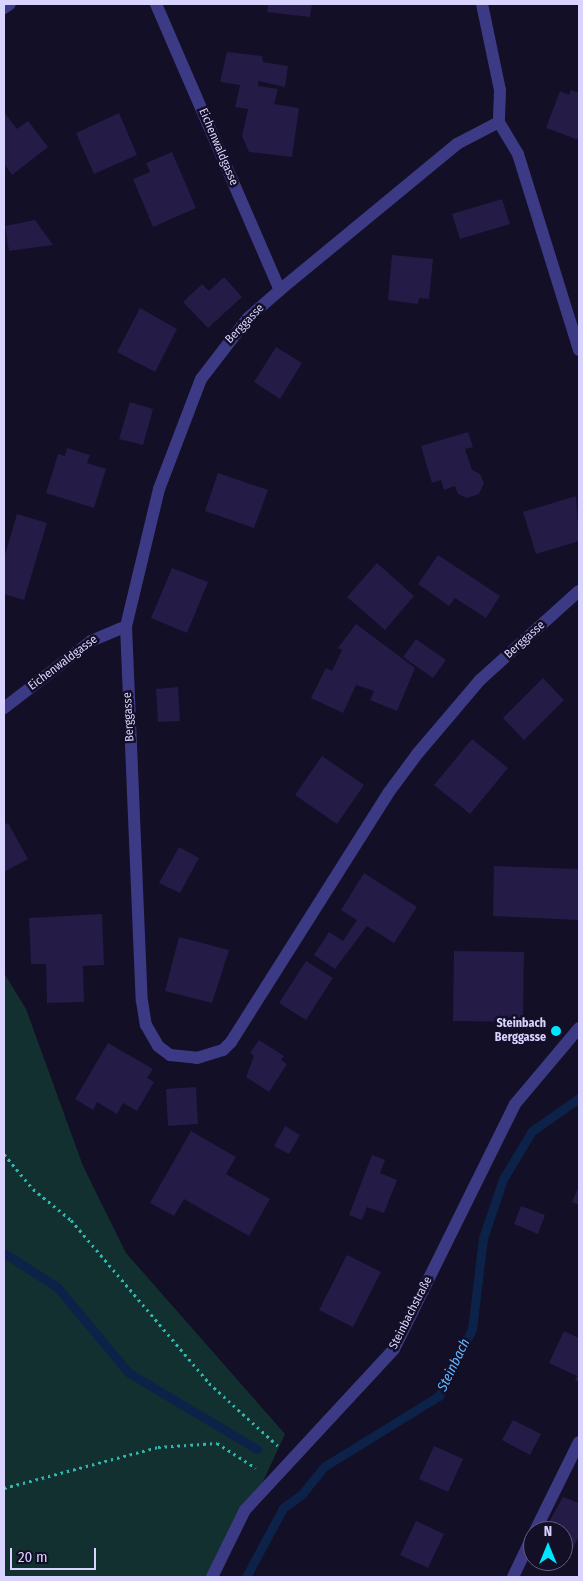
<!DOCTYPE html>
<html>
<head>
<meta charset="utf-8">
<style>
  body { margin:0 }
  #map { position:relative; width:583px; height:1581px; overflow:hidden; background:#130f26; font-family:"Fira Sans Condensed",sans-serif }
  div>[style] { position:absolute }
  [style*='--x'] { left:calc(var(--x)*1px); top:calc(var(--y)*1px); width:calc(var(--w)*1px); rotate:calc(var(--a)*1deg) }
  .green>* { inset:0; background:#12302f }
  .stream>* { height:9px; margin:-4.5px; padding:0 4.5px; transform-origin:4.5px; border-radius:4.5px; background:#0c2248 }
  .building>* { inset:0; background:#241b47 }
  .path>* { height:3px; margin-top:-1.5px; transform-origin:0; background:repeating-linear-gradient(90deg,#2fb8b0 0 2.5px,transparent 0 6.5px) }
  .minor>* { height:12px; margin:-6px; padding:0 6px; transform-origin:6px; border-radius:6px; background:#3d3a85 }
  .dots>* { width:14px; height:14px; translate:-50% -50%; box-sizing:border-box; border:2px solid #130f26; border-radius:50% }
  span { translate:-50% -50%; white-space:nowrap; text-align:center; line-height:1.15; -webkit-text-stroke:5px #130f26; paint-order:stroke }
  .street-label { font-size:12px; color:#d9d4ff }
  .poi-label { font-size:12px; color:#d9d4ff; font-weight:700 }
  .right { translate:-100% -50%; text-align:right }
  .water-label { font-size:14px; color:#62b6ff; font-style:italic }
  .frame { position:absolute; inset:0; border:5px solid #d9d4ff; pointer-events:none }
  .north { position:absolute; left:523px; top:1521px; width:50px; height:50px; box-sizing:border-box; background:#130f26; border:1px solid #625e7d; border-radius:50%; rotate:0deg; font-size:14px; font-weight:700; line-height:20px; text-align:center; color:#d9d4ff }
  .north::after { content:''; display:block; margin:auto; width:18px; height:22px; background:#00e5ff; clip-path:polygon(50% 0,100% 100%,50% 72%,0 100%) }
  .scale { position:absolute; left:10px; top:1548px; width:86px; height:22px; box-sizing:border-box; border:2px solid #d9d4ff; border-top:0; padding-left:6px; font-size:15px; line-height:18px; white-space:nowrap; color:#d9d4ff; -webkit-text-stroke:4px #130f26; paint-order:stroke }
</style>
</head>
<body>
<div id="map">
  <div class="green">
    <div style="clip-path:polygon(4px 973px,26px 1009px,83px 1166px,126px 1253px,285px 1434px,219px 1577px,4px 1577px)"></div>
  </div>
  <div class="stream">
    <div style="--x:4;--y:1253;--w:63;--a:32.7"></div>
    <div style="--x:57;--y:1287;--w:112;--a:50.1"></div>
    <div style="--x:129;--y:1373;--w:149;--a:30.7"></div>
    <div style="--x:246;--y:1577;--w:78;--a:-61.8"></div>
    <div style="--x:283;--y:1508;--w:24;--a:-36"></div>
    <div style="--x:302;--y:1494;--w:36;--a:-51"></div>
    <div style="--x:325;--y:1466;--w:134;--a:-31.6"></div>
    <div style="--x:439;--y:1396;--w:75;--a:-63.8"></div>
    <div style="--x:472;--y:1329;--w:92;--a:-83.1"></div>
    <div style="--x:483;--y:1238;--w:62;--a:-71.3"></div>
    <div style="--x:503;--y:1179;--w:56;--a:-58.9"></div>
    <div style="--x:532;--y:1131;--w:57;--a:-35.1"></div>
  </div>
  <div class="building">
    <div style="clip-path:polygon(268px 4px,312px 4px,310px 17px,267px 12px)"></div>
    <div style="clip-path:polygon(227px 52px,262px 56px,263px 62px,288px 66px,285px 87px,258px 81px,258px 86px,278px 89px,274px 104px,299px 108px,292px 157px,249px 152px,242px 136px,248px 109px,235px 107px,240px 85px,220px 82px)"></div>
    <div style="clip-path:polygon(571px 90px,579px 93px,579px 140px,546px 128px,560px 91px,569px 95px)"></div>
    <div style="clip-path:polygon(4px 112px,17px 129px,28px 121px,48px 147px,12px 175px,4px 164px)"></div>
    <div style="clip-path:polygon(119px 113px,137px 155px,94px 174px,76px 133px)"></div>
    <div style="clip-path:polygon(172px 152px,196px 208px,153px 227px,133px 179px,150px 172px,146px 163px)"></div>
    <div style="clip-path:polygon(502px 199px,510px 224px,460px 239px,452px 214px)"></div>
    <div style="clip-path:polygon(35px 220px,53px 245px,9px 251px,5px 226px)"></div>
    <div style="clip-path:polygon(392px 255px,433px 259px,429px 299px,419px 298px,418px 304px,388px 300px)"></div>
    <div style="clip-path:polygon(224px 277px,242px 297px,208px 328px,183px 302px,202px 284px,209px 291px)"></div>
    <div style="clip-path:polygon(140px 308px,177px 329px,155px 372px,117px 352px)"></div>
    <div style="clip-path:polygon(276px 347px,302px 363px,280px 399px,254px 382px)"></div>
    <div style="clip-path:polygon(130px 402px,153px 409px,143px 445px,119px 439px)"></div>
    <div style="clip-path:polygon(468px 432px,473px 447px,465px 449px,472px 470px,480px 474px,484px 483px,479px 494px,467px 498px,458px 494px,455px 486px,444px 490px,441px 480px,432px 483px,421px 446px)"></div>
    <div style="clip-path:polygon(67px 448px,90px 455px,87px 463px,106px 469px,94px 508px,46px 493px,58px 454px,65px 456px)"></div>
    <div style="clip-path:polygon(218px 473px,268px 490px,254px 528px,205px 511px)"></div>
    <div style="clip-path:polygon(576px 496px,579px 541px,536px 554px,523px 512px)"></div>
    <div style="clip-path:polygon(17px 514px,47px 523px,24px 600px,4px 594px,4px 558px)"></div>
    <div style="clip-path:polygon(438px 555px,500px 596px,486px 618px,455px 598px,449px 606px,418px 584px)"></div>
    <div style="clip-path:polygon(377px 563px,414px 596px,385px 630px,347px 597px)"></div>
    <div style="clip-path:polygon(172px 568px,208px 582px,187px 633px,151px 618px)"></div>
    <div style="clip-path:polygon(356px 624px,415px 668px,397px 711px,370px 700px,374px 691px,356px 685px,343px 713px,311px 698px,326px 668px,332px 671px,342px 650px,338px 648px)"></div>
    <div style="clip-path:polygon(416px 639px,446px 660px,433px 678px,403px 657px)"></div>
    <div style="clip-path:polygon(543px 678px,564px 700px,524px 740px,503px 718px)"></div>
    <div style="clip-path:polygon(178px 687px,180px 721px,158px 722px,156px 689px)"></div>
    <div style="clip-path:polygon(472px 739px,508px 768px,470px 814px,434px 785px)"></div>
    <div style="clip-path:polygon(322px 756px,364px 785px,337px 824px,295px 795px)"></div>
    <div style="clip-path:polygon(8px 823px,28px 859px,4px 872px,4px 825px)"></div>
    <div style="clip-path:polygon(179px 847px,199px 858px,180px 893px,159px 883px)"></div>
    <div style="clip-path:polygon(494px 866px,579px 869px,579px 920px,493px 916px)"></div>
    <div style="clip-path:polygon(364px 873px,417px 907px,394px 943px,367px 926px,335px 969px,314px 955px,329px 932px,343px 941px,357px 920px,341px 910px)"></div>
    <div style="clip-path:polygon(102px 914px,104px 965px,83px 966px,84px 1002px,47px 1003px,46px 964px,31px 964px,29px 918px)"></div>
    <div style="clip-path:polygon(179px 937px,229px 950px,212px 1003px,165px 991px)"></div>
    <div style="clip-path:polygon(454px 951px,524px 952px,523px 1022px,453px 1021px)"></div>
    <div style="clip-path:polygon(306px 961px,333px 978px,306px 1020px,279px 1003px)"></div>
    <div style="clip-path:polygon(259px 1040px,284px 1056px,281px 1060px,287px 1064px,269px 1092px,246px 1077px,254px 1056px,250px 1053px)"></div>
    <div style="clip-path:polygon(108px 1043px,153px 1069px,147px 1078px,154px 1082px,137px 1111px,123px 1103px,117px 1114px,97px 1102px,93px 1110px,75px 1099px)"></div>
    <div style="clip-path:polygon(196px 1087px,198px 1124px,168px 1126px,166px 1089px)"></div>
    <div style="clip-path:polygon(285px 1126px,300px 1135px,289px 1154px,274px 1146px)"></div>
    <div style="clip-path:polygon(191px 1131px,236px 1157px,226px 1174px,270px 1199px,249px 1236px,184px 1199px,174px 1216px,150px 1203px)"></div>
    <div style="clip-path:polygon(372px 1155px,385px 1160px,380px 1173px,397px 1180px,384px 1213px,367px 1207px,362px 1220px,349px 1215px)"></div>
    <div style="clip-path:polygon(579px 1186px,579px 1205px,572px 1202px)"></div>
    <div style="clip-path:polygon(521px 1206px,545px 1215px,538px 1234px,514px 1224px)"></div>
    <div style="clip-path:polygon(347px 1255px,381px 1272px,353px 1327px,319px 1310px)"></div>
    <div style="clip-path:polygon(564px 1331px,579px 1338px,579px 1382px,575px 1380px,577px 1376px,549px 1363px)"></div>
    <div style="clip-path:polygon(513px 1420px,541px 1434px,530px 1455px,502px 1440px)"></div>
    <div style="clip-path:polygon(434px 1446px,463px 1459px,448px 1492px,419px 1479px)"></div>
    <div style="clip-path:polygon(563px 1497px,579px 1503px,579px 1536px,572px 1550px,563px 1547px,563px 1531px,544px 1531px)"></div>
    <div style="clip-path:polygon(416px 1521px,444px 1534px,428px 1568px,400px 1555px)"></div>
  </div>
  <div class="path">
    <div style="--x:4;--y:1154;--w:45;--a:50.4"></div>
    <div style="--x:33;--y:1189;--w:49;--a:39.2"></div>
    <div style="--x:71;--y:1220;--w:214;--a:49.7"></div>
    <div style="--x:209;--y:1383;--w:93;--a:42.4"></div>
    <div style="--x:4;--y:1488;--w:159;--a:-14.9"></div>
    <div style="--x:158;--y:1447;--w:59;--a:-3.9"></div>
    <div style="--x:217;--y:1443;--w:46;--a:32.7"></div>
  </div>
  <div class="minor">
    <div style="--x:156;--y:4;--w:312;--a:66.6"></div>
    <div style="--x:482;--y:4;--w:88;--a:78.2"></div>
    <div style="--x:500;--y:90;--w:32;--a:92"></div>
    <div style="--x:4;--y:8;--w:7;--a:-34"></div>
    <div style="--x:579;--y:350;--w:205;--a:-107.3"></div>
    <div style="--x:518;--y:154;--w:37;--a:-121"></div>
    <div style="--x:499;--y:122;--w:47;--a:152.4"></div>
    <div style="--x:457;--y:144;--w:229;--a:140.5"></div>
    <div style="--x:280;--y:290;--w:43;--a:138.8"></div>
    <div style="--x:248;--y:318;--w:77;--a:127.6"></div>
    <div style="--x:201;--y:379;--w:118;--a:110.9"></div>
    <div style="--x:159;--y:489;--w:141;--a:103.5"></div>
    <div style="--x:126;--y:626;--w:375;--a:87.6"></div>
    <div style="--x:142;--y:1001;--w:24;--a:81"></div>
    <div style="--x:146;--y:1025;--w:24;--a:60"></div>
    <div style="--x:158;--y:1046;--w:15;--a:37"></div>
    <div style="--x:170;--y:1055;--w:27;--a:6"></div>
    <div style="--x:197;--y:1058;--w:27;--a:-17"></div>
    <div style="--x:223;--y:1050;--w:11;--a:-45"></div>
    <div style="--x:231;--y:1042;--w:296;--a:-57.7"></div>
    <div style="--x:389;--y:792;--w:49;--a:-53.4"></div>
    <div style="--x:418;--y:753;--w:96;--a:-49.7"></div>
    <div style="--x:480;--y:680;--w:133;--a:-42"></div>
    <div style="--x:4;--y:708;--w:110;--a:-37.6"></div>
    <div style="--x:91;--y:641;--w:38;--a:-23"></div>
    <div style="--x:535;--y:1531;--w:99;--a:-63.7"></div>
    <div style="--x:212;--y:1577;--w:75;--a:-63.8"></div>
    <div style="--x:245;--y:1510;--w:219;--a:-47.2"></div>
    <div style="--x:394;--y:1349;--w:273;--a:-63.7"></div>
    <div style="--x:515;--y:1104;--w:99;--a:-49.9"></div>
    <div style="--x:513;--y:1577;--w:47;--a:-64.5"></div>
  </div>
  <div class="dots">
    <div style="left:556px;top:1031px;background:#00e5ff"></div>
  </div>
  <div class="street-label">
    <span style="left:218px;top:147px;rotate:67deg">Eichenwaldgasse</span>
    <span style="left:245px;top:324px;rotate:-46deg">Berggasse</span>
    <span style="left:525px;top:640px;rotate:-42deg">Berggasse</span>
    <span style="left:63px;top:663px;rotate:-37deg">Eichenwaldgasse</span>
    <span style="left:129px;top:717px;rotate:-93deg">Berggasse</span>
    <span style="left:411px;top:1313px;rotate:-63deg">Steinbachstraße</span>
  </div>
  <div class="poi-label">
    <span class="right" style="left:546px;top:1031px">Steinbach<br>Berggasse</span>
  </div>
  <div class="water-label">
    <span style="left:454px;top:1365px;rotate:-64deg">Steinbach</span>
  </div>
  <div class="frame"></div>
  <div class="north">N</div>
  <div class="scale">20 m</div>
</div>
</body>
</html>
